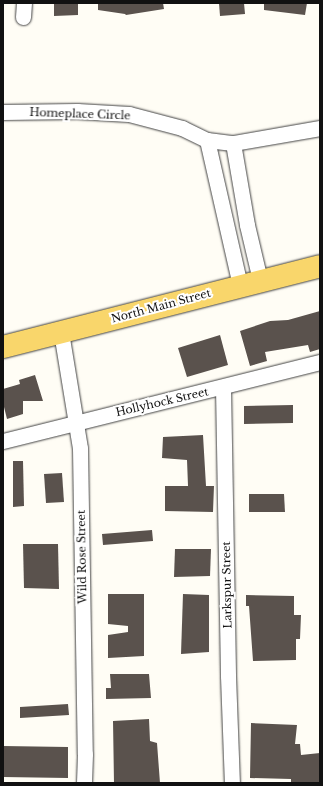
<!DOCTYPE html>
<html>
<head>
<meta charset="utf-8">
<style>
  body { margin:0 }
  #map { position:relative; width:323px; height:786px; overflow:hidden; background:#fffdf5; font-family:"Libre Baskerville",serif }
  div>[style] { position:absolute }
  [style*='--x'] { left:calc(var(--x)*1px); top:calc(var(--y)*1px); width:calc(var(--w)*1px); rotate:calc(var(--a)*1deg) }
  .building>* { inset:0; background:#5a524d }
  .roads { filter:drop-shadow(0 0 1px #444) drop-shadow(0 0 1px #444) }
  .street>* { height:15px; margin:-7.5px; padding:0 7.5px; transform-origin:7.5px; border-radius:7.5px; background:#fff }
  .primary>* { height:22px; margin:-11px; padding:0 11px; transform-origin:11px; border-radius:11px; background:#f9d66b }
  span { translate:-50% -50%; white-space:nowrap; text-align:center; line-height:1.15; -webkit-text-stroke:4px #fff; paint-order:stroke }
  .street-label { font-size:11px; color:#111 }
  .frame { position:absolute; inset:0; border:4px solid #111; pointer-events:none }
</style>
</head>
<body>
<div id="map">
  <div class="building">
    <div style="clip-path:polygon(54px 3px,78px 3px,78px 15px,54px 16px)"></div>
    <div style="clip-path:polygon(98px 3px,163px 3px,164px 9px,126px 15px,125px 14px,98px 10px)"></div>
    <div style="clip-path:polygon(219px 3px,244px 3px,245px 14px,220px 16px)"></div>
    <div style="clip-path:polygon(264px 3px,307px 3px,305px 15px,264px 10px)"></div>
    <div style="clip-path:polygon(320px 311px,320px 349px,310px 352px,308px 345px,265px 352px,267px 361px,250px 366px,240px 331px,270px 321px,288px 320px)"></div>
    <div style="clip-path:polygon(220px 335px,228px 365px,187px 377px,178px 348px)"></div>
    <div style="clip-path:polygon(35px 375px,43px 401px,23px 401px,23px 414px,7px 419px,3px 403px,3px 389px,20px 384px,19px 380px)"></div>
    <div style="clip-path:polygon(293px 405px,293px 423px,244px 424px,244px 406px)"></div>
    <div style="clip-path:polygon(203px 435px,206px 486px,214px 486px,213px 512px,165px 511px,165px 486px,188px 486px,187px 460px,162px 458px,163px 437px)"></div>
    <div style="clip-path:polygon(13px 461px,23px 461px,24px 506px,13px 507px)"></div>
    <div style="clip-path:polygon(62px 473px,64px 502px,46px 503px,44px 474px)"></div>
    <div style="clip-path:polygon(249px 494px,284px 494px,285px 512px,249px 512px)"></div>
    <div style="clip-path:polygon(152px 530px,153px 541px,103px 545px,102px 534px)"></div>
    <div style="clip-path:polygon(23px 544px,58px 544px,59px 589px,24px 588px)"></div>
    <div style="clip-path:polygon(175px 549px,211px 549px,210px 576px,174px 577px)"></div>
    <div style="clip-path:polygon(108px 594px,144px 594px,144px 656px,108px 658px,108px 635px,128px 632px,128px 626px,108px 624px)"></div>
    <div style="clip-path:polygon(183px 594px,209px 595px,209px 652px,181px 654px)"></div>
    <div style="clip-path:polygon(246px 595px,294px 596px,294px 615px,301px 615px,300px 639px,296px 639px,296px 660px,253px 661px,249px 606px,246px 606px)"></div>
    <div style="clip-path:polygon(110px 674px,149px 674px,151px 698px,106px 699px,106px 688px,111px 688px)"></div>
    <div style="clip-path:polygon(68px 704px,69px 715px,20px 718px,20px 707px)"></div>
    <div style="clip-path:polygon(149px 719px,150px 741px,157px 743px,160px 783px,114px 783px,113px 721px)"></div>
    <div style="clip-path:polygon(251px 723px,297px 725px,295px 744px,300px 744px,301px 755px,320px 753px,320px 783px,291px 783px,291px 779px,250px 778px)"></div>
    <div style="clip-path:polygon(3px 746px,68px 747px,68px 778px,3px 777px)"></div>
  </div>
  <div class="roads">
    <div class="street">
      <div style="--x:23;--y:17;--w:14;--a:-86"></div>
      <div style="--x:3;--y:112;--w:74;--a:-0.8"></div>
      <div style="--x:77;--y:111;--w:52;--a:3.3"></div>
      <div style="--x:129;--y:114;--w:55;--a:14.8"></div>
      <div style="--x:182;--y:128;--w:28;--a:26"></div>
      <div style="--x:207;--y:140;--w:26;--a:7"></div>
      <div style="--x:233;--y:143;--w:88;--a:-9.8"></div>
      <div style="--x:207;--y:140;--w:149;--a:77.2"></div>
      <div style="--x:233;--y:143;--w:83;--a:80.3"></div>
      <div style="--x:247;--y:225;--w:57;--a:76.7"></div>
      <div style="--x:61;--y:332;--w:118;--a:80.7"></div>
      <div style="--x:80;--y:448;--w:306;--a:89.1"></div>
      <div style="--x:85;--y:754;--w:29;--a:92"></div>
      <div style="--x:223;--y:387;--w:289;--a:89"></div>
      <div style="--x:228;--y:676;--w:107;--a:87.9"></div>
      <div style="--x:3;--y:441;--w:327;--a:-14"></div>
    </div>
    <div class="primary">
      <div style="--x:3;--y:347;--w:327;--a:-14.3"></div>
    </div>
  </div>
  <div class="street-label">
    <span style="left:80px;top:114px;rotate:2deg">Homeplace Circle</span>
    <span style="left:161px;top:306px;rotate:-15deg">North Main Street</span>
    <span style="left:162px;top:402px;rotate:-13deg">Hollyhock Street</span>
    <span style="left:82px;top:557px;rotate:-91deg">Wild Rose Street</span>
    <span style="left:227px;top:585px;rotate:-91deg">Larkspur Street</span>
  </div>
  <div class="frame"></div>
</div>
</body>
</html>
